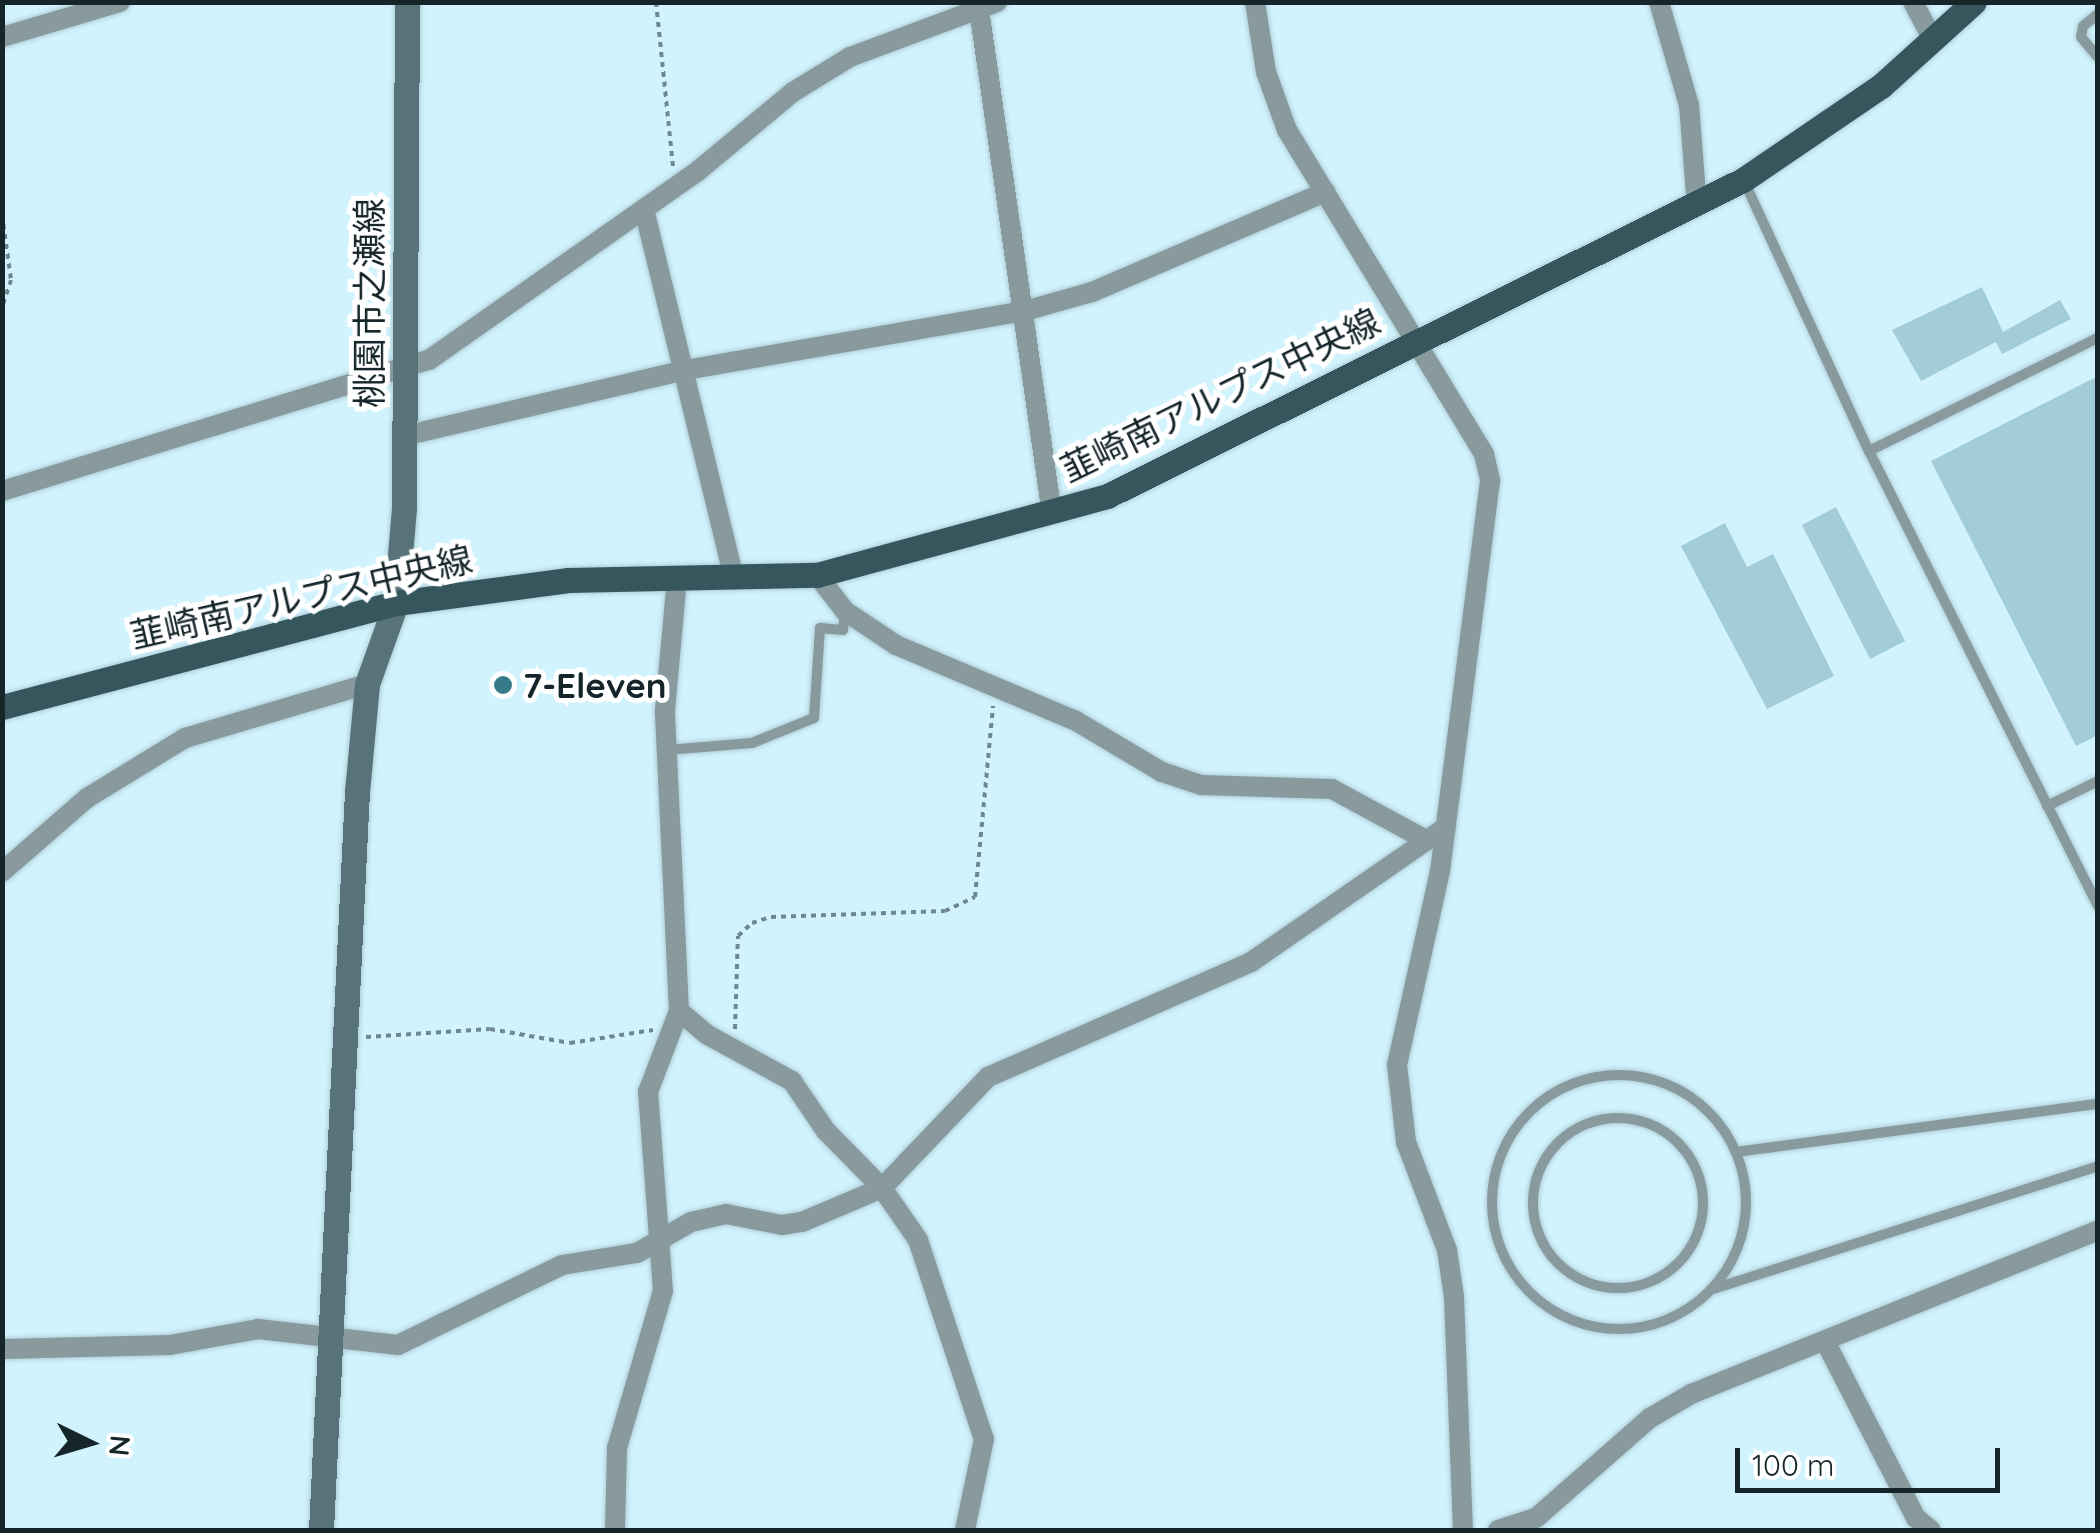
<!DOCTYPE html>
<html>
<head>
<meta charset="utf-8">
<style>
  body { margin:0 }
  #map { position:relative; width:2100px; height:1533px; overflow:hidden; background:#d1f3fd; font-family:Quicksand,"Noto Sans JP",sans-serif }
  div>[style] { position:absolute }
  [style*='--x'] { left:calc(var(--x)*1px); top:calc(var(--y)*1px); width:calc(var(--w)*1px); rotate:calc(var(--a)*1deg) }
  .building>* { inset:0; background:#a2ccd8 }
  .path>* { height:4px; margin-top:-2px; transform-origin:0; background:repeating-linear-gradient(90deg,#6f878e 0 5px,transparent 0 10px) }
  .roads { filter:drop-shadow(0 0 2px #afced7) drop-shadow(0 0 2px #afced7) }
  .lane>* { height:10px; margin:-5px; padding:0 5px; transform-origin:5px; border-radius:5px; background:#889a9e }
  .lane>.ring { margin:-5px; padding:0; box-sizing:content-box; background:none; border:10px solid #889a9e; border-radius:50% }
  .street>* { height:20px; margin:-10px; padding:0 10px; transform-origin:10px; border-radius:10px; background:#889a9e }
  .secondary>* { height:25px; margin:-12.5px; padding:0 12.5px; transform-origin:12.5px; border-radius:12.5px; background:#587279 }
  .primary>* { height:25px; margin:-12.5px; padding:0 12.5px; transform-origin:12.5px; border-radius:12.5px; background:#36565e }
  .dots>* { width:28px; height:28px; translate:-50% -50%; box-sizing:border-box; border:5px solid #fff; border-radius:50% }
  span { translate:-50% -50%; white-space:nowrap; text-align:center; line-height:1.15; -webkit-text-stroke:10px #fff; paint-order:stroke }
  .street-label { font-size:35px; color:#152529 }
  .poi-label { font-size:35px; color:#152529; font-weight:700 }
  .left { translate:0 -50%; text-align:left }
  .frame { position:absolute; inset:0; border:5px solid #152529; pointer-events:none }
  .north { position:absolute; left:40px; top:1393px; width:100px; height:100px; -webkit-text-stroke:8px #fff; paint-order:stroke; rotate:95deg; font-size:28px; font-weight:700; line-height:40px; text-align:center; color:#152529 }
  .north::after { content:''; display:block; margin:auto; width:35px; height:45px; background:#152529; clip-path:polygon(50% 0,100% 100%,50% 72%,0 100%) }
  .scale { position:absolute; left:1735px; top:1448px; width:265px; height:45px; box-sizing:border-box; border:5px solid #152529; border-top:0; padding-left:12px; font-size:30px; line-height:35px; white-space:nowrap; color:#152529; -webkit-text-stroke:8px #fff; paint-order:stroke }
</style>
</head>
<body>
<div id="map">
  <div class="building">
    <div style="clip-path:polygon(1982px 287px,2003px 332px,2060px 300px,2071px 319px,2002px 354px,1996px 342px,1921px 381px,1892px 330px)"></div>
    <div style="clip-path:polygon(2098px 376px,2098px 735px,2076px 746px,1931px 461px)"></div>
    <div style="clip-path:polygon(1836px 507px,1905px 641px,1870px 659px,1802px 525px)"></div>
    <div style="clip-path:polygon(1725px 523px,1747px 567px,1773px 554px,1834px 676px,1767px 709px,1681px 546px)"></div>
  </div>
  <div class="path">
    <div style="--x:656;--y:2;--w:166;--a:84.1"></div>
    <div style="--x:2;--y:214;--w:67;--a:82.2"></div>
    <div style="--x:11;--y:280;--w:29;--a:108"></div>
    <div style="--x:735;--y:1029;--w:93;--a:-88.2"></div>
    <div style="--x:738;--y:936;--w:19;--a:-43"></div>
    <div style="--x:752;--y:923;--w:20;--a:-18"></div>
    <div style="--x:771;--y:917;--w:174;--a:-2"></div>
    <div style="--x:945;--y:911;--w:33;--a:-25"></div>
    <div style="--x:975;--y:897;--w:192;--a:-84.6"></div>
    <div style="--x:366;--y:1037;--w:124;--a:-3.7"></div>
    <div style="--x:490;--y:1029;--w:81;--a:9.9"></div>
    <div style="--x:570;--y:1043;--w:84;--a:-8.9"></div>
  </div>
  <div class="roads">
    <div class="lane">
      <div style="--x:2098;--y:14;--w:19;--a:141"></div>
      <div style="--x:2083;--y:26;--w:11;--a:100"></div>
      <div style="--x:2081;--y:37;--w:26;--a:50"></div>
      <div style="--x:1744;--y:181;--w:298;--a:65.2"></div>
      <div style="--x:1869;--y:451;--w:509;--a:63.28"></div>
      <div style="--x:1869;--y:451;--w:255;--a:-26.3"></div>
      <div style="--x:667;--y:750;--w:85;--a:-4.7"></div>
      <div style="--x:752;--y:743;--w:67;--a:-22"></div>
      <div style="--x:814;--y:718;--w:90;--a:-86.2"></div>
      <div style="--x:820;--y:628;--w:23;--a:5"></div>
      <div style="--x:843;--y:630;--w:18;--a:-84"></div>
      <div style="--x:2047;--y:806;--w:57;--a:-26.1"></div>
      <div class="ring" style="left:1492px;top:1075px;width:244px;height:244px"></div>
      <div class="ring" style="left:1533px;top:1118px;width:160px;height:160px"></div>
      <div style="--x:1736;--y:1152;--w:365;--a:-7.6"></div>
      <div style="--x:1713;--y:1289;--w:404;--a:-17.7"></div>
    </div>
    <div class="street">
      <div style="--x:978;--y:2;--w:517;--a:81.78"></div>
      <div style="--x:1255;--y:2;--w:71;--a:81.1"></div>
      <div style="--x:1266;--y:72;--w:62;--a:70.1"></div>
      <div style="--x:1287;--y:130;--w:379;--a:58.7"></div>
      <div style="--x:1484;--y:454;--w:28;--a:77"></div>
      <div style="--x:1490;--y:481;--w:393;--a:97.3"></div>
      <div style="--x:1440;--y:871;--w:199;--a:102.5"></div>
      <div style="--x:1397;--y:1065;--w:78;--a:83.3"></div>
      <div style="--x:1406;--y:1142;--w:116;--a:69.2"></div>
      <div style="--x:1447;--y:1250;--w:48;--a:81.5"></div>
      <div style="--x:1454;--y:1297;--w:233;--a:87.8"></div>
      <div style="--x:1659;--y:2;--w:107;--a:73.8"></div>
      <div style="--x:1689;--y:105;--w:101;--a:85.5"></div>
      <div style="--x:1913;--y:2;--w:45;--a:62.3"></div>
      <div style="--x:2;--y:37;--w:123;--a:-16.5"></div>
      <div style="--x:644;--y:209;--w:380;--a:76.3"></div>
      <div style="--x:404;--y:436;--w:290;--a:-13.2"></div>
      <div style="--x:686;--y:370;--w:344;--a:-9.9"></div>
      <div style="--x:1025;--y:311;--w:70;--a:-15.8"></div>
      <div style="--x:1092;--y:292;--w:254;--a:-23.2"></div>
      <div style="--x:2;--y:491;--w:447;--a:-17.1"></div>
      <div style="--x:429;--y:360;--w:330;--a:-35.1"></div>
      <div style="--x:699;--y:170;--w:122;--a:-39.7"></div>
      <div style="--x:793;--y:92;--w:67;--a:-31.6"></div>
      <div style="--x:850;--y:57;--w:157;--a:-20.5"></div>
      <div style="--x:817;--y:575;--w:46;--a:52.1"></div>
      <div style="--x:845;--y:611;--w:61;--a:33.7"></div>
      <div style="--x:896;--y:645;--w:195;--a:22.9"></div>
      <div style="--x:1076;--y:721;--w:100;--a:30.7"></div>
      <div style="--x:1162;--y:772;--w:41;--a:18.4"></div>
      <div style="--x:1201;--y:785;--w:131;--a:1.7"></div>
      <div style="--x:1332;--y:789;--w:107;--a:28.5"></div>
      <div style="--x:2;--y:872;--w:113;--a:-41"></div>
      <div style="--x:87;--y:798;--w:115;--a:-31.5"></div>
      <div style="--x:185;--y:738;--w:190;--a:-16.5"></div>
      <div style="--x:679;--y:1011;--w:35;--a:40"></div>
      <div style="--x:706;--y:1034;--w:98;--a:28.7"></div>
      <div style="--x:792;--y:1081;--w:60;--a:55.8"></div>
      <div style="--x:826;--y:1131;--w:80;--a:45.5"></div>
      <div style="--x:882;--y:1188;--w:63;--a:55.3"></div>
      <div style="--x:918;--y:1240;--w:210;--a:71.7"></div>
      <div style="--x:984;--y:1439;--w:93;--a:101.8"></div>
      <div style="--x:1825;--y:1341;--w:199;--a:62.8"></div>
      <div style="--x:1916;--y:1518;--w:19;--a:39"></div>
      <div style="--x:2;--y:1349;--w:168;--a:-1.4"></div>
      <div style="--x:170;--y:1345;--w:89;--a:-10.3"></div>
      <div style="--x:258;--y:1329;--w:141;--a:6.5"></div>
      <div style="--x:398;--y:1345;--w:182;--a:-26"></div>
      <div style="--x:562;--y:1265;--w:76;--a:-9.1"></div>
      <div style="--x:637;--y:1253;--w:62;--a:-29.9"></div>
      <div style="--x:691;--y:1222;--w:36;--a:-13"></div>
      <div style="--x:726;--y:1214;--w:57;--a:11.1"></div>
      <div style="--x:782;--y:1225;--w:20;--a:-9"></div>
      <div style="--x:802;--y:1222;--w:87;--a:-23"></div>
      <div style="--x:882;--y:1188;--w:153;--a:-46.3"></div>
      <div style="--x:988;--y:1077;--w:287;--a:-23.6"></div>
      <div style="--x:1251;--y:962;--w:237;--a:-34.7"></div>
      <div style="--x:615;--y:1530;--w:82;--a:-88.6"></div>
      <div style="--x:617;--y:1448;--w:164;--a:-73.7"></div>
      <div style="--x:663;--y:1291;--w:200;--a:-94.3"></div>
      <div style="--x:648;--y:1092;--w:87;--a:-69.1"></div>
      <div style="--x:679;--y:1011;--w:301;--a:-92.7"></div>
      <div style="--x:665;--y:710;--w:132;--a:-84.8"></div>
      <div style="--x:1498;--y:1530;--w:40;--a:-18"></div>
      <div style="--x:1536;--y:1518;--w:152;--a:-41.3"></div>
      <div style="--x:1650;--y:1418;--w:48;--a:-30.3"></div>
      <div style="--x:1691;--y:1394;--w:439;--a:-21.9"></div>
    </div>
    <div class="secondary">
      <div style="--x:321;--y:1530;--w:739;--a:-87.21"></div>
      <div style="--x:357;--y:792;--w:108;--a:-84.7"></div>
      <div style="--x:367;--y:684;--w:86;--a:-70.3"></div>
      <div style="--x:396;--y:603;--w:96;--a:-85.2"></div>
      <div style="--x:404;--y:507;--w:505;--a:-89.66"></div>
    </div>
    <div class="primary">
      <div style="--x:2;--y:707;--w:407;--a:-14.8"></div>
      <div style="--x:396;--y:603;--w:174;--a:-7.6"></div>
      <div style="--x:568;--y:580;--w:249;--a:-1.2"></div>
      <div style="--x:817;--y:575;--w:301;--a:-15.2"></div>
      <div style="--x:1107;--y:496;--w:710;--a:-26.42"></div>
      <div style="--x:1743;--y:180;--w:167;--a:-34.3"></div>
      <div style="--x:1881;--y:86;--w:125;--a:-42.1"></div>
    </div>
  </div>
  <div class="dots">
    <div style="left:503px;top:685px;background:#377a8a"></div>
  </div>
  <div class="street-label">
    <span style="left:369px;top:303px;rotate:-90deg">桃園市之瀬線</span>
    <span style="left:1220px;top:395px;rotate:-26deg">韮崎南アルプス中央線</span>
    <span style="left:301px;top:597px;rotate:-13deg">韮崎南アルプス中央線</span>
  </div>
  <div class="poi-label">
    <span class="left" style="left:523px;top:685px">7-Eleven</span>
  </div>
  <div class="frame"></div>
  <div class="north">N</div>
  <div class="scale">100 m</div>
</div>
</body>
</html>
